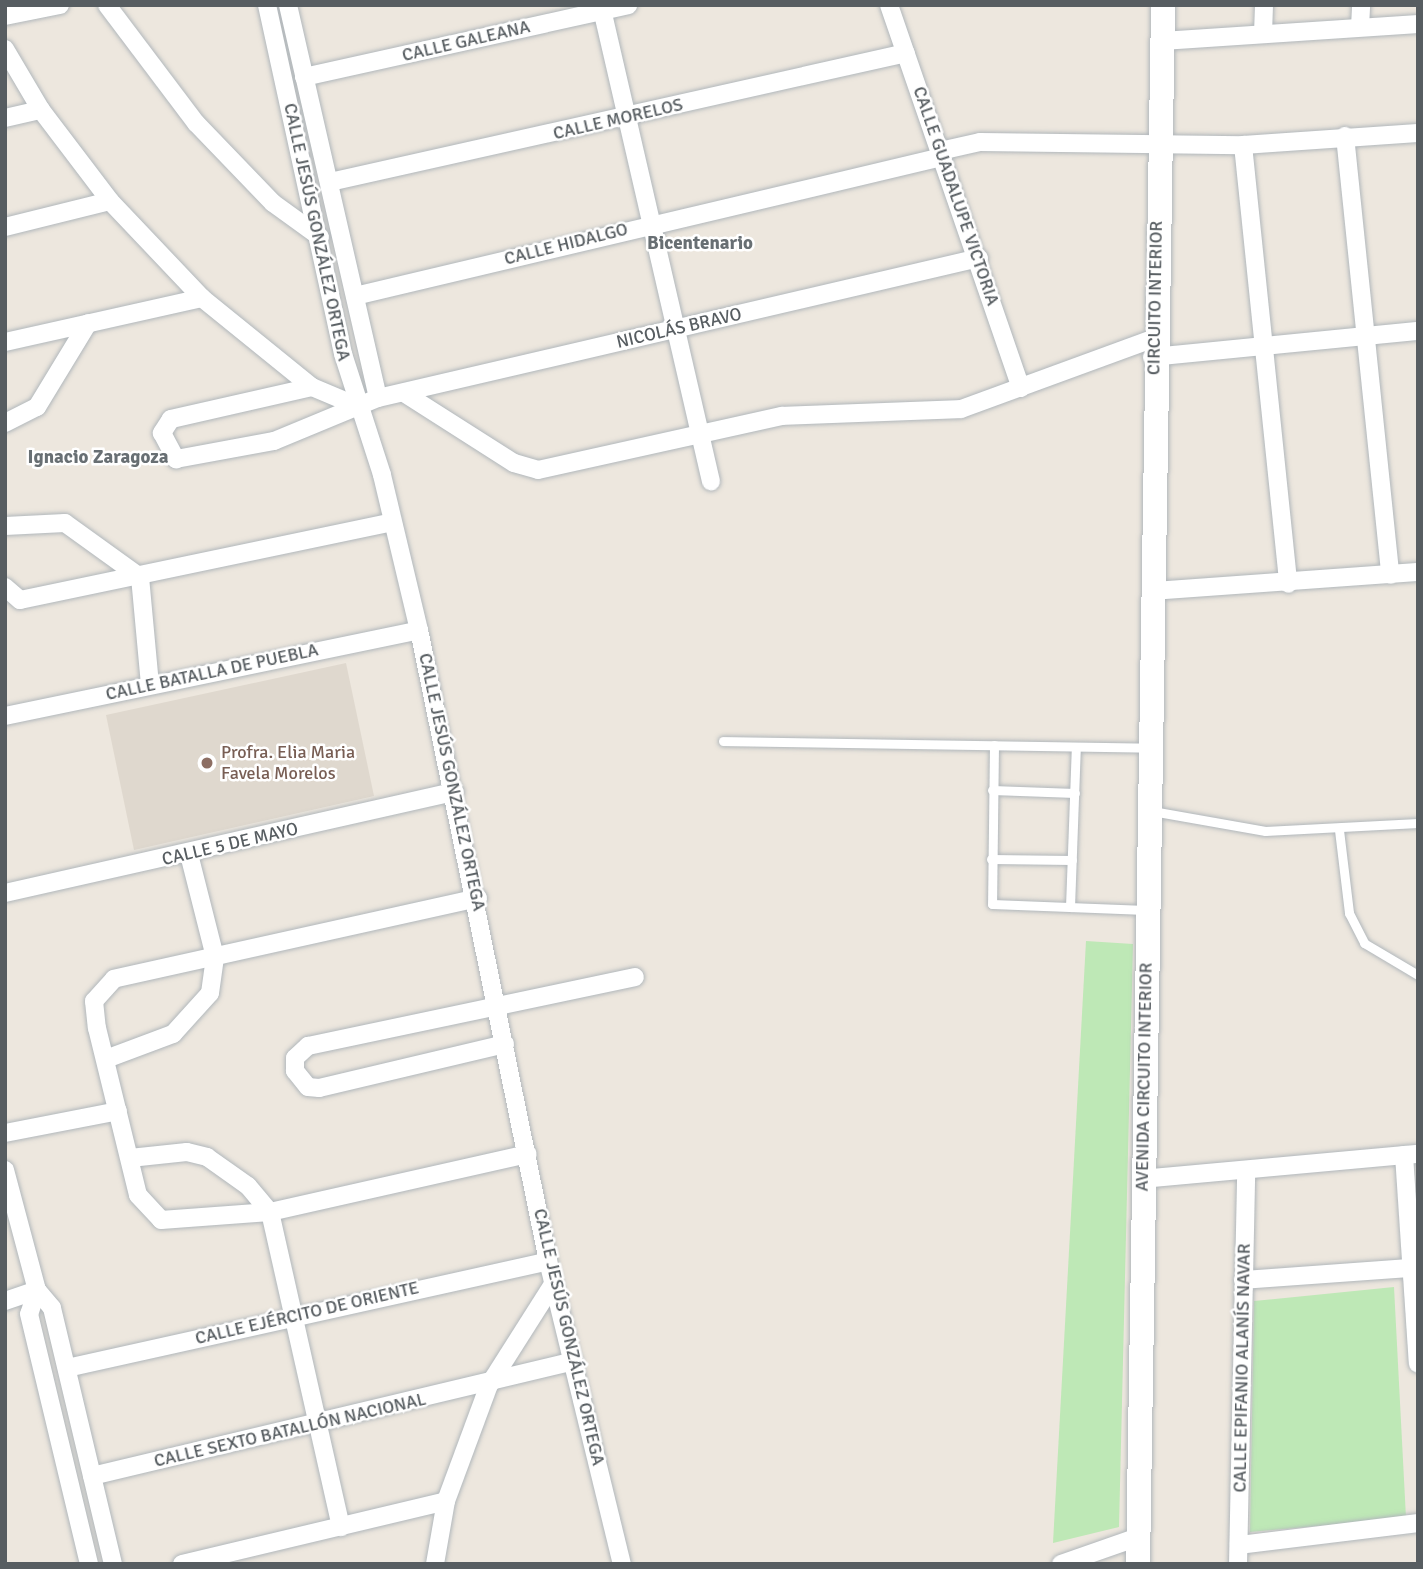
<!DOCTYPE html>
<html>
<head>
<meta charset="utf-8">
<style>
  body { margin:0 }
  #map { position:relative; width:1423px; height:1569px; overflow:hidden; background:#ede7de; font-family:Signika,sans-serif }
  div>[style] { position:absolute }
  [style*='--x'] { left:calc(var(--x)*1px); top:calc(var(--y)*1px); width:calc(var(--w)*1px); rotate:calc(var(--a)*1deg) }
  .education>* { inset:0; background:#dfd8ce }
  .green>* { inset:0; background:#bee8b6 }
  .roads { filter:drop-shadow(0 0 2px #b1b7bb) drop-shadow(0 0 2px #b1b7bb) }
  .lane>* { height:9px; margin:-4.5px; padding:0 4.5px; transform-origin:4.5px; border-radius:4.5px; background:#fff }
  .street>* { height:18px; margin:-9px; padding:0 9px; transform-origin:9px; border-radius:9px; background:#fff }
  .secondary>* { height:24px; margin:-12px; padding:0 12px; transform-origin:12px; border-radius:12px; background:#fff }
  .dots>* { width:19px; height:19px; translate:-50% -50%; box-sizing:border-box; border:4px solid #fff; border-radius:50% }
  span { translate:-50% -50%; white-space:nowrap; text-align:center; line-height:1.15; -webkit-text-stroke:5px #fff; paint-order:stroke }
  .street-label { font-size:18px; color:#575d61 }
  .education-label { font-size:18px; color:#785e54 }
  .left { translate:0 -50%; text-align:left }
  .neighbourhood-label { font-size:19px; color:#686f73; font-weight:700 }
  .frame { position:absolute; inset:0; border:7px solid #575d61; pointer-events:none }
</style>
</head>
<body>
<div id="map">
  <div class="education">
    <div style="clip-path:polygon(346px 663px,374px 796px,134px 850px,106px 715px)"></div>
  </div>
  <div class="green">
    <div style="clip-path:polygon(1086px 941px,1133px 944px,1119px 1527px,1053px 1543px)"></div>
    <div style="clip-path:polygon(1394px 1287px,1406px 1518px,1250px 1532px,1254px 1301px)"></div>
  </div>
  <div class="roads">
    <div class="lane">
      <div style="--x:723;--y:741;--w:425;--a:0.9"></div>
      <div style="--x:994;--y:745;--w:159;--a:90.7"></div>
      <div style="--x:992;--y:904;--w:154;--a:2.2"></div>
      <div style="--x:992;--y:790;--w:83;--a:2.1"></div>
      <div style="--x:1152;--y:811;--w:115;--a:10"></div>
      <div style="--x:1265;--y:831;--w:153;--a:-3"></div>
      <div style="--x:1339;--y:830;--w:84;--a:83.1"></div>
      <div style="--x:1349;--y:913;--w:34;--a:63"></div>
      <div style="--x:1364;--y:943;--w:63;--a:30.7"></div>
      <div style="--x:991;--y:859;--w:81;--a:0.7"></div>
      <div style="--x:1070;--y:907;--w:160;--a:-87.9"></div>
    </div>
    <div class="street">
      <div style="--x:107;--y:5;--w:148;--a:53"></div>
      <div style="--x:196;--y:123;--w:111;--a:46.1"></div>
      <div style="--x:273;--y:203;--w:58;--a:35.9"></div>
      <div style="--x:267;--y:5;--w:357;--a:77.7"></div>
      <div style="--x:343;--y:354;--w:127;--a:72.1"></div>
      <div style="--x:382;--y:475;--w:159;--a:76.6"></div>
      <div style="--x:419;--y:630;--w:644;--a:78.45"></div>
      <div style="--x:548;--y:1261;--w:312;--a:76.3"></div>
      <div style="--x:288;--y:5;--w:403;--a:77.1"></div>
      <div style="--x:601;--y:5;--w:489;--a:77"></div>
      <div style="--x:889;--y:5;--w:405;--a:71"></div>
      <div style="--x:5;--y:16;--w:56;--a:-11.3"></div>
      <div style="--x:1360;--y:27;--w:22;--a:-87"></div>
      <div style="--x:1263;--y:34;--w:29;--a:-88"></div>
      <div style="--x:1162;--y:41;--w:257;--a:-3.8"></div>
      <div style="--x:5;--y:49;--w:71;--a:59.5"></div>
      <div style="--x:41;--y:110;--w:114;--a:52.8"></div>
      <div style="--x:110;--y:201;--w:134;--a:46.5"></div>
      <div style="--x:202;--y:298;--w:141;--a:39"></div>
      <div style="--x:312;--y:387;--w:49;--a:22.9"></div>
      <div style="--x:304;--y:77;--w:332;--a:-12.5"></div>
      <div style="--x:5;--y:118;--w:37;--a:-13"></div>
      <div style="--x:1345;--y:136;--w:441;--a:84.1"></div>
      <div style="--x:1243;--y:145;--w:441;--a:84.1"></div>
      <div style="--x:940;--y:151;--w:41;--a:-12.7"></div>
      <div style="--x:980;--y:142;--w:263;--a:0.7"></div>
      <div style="--x:1243;--y:145;--w:175;--a:-3.9"></div>
      <div style="--x:330;--y:182;--w:590;--a:-12.62"></div>
      <div style="--x:5;--y:227;--w:108;--a:-13.9"></div>
      <div style="--x:355;--y:296;--w:603;--a:-13.32"></div>
      <div style="--x:5;--y:342;--w:202;--a:-12.6"></div>
      <div style="--x:1152;--y:357;--w:267;--a:-5.6"></div>
      <div style="--x:312;--y:387;--w:145;--a:167.2"></div>
      <div style="--x:171;--y:419;--w:17;--a:123"></div>
      <div style="--x:162;--y:433;--w:30;--a:62"></div>
      <div style="--x:176;--y:459;--w:100;--a:-10.4"></div>
      <div style="--x:274;--y:441;--w:113;--a:-22.5"></div>
      <div style="--x:378;--y:398;--w:617;--a:-13.11"></div>
      <div style="--x:404;--y:393;--w:130;--a:32.5"></div>
      <div style="--x:514;--y:463;--w:25;--a:16"></div>
      <div style="--x:538;--y:470;--w:250;--a:-12.5"></div>
      <div style="--x:782;--y:416;--w:179;--a:-2.2"></div>
      <div style="--x:961;--y:409;--w:203;--a:-20.1"></div>
      <div style="--x:5;--y:423;--w:36;--a:-27"></div>
      <div style="--x:37;--y:407;--w:98;--a:-58.7"></div>
      <div style="--x:5;--y:526;--w:60;--a:-2.9"></div>
      <div style="--x:65;--y:523;--w:92;--a:35.8"></div>
      <div style="--x:140;--y:577;--w:108;--a:84.7"></div>
      <div style="--x:5;--y:587;--w:20;--a:41"></div>
      <div style="--x:20;--y:600;--w:380;--a:-11.8"></div>
      <div style="--x:1153;--y:591;--w:266;--a:-4.1"></div>
      <div style="--x:5;--y:716;--w:423;--a:-11.7"></div>
      <div style="--x:5;--y:893;--w:461;--a:-12.7"></div>
      <div style="--x:478;--y:898;--w:373;--a:167.5"></div>
      <div style="--x:114;--y:979;--w:30;--a:132"></div>
      <div style="--x:94;--y:1001;--w:27;--a:84"></div>
      <div style="--x:97;--y:1028;--w:172;--a:76.2"></div>
      <div style="--x:138;--y:1195;--w:34;--a:47"></div>
      <div style="--x:161;--y:1220;--w:109;--a:-4.2"></div>
      <div style="--x:270;--y:1212;--w:264;--a:-12.7"></div>
      <div style="--x:505;--y:1044;--w:191;--a:166.7"></div>
      <div style="--x:319;--y:1088;--w:11;--a:-175"></div>
      <div style="--x:308;--y:1087;--w:21;--a:-129"></div>
      <div style="--x:295;--y:1071;--w:13;--a:-90"></div>
      <div style="--x:295;--y:1058;--w:18;--a:-43"></div>
      <div style="--x:308;--y:1046;--w:334;--a:-11.9"></div>
      <div style="--x:106;--y:1059;--w:72;--a:-20.5"></div>
      <div style="--x:173;--y:1034;--w:55;--a:-47.9"></div>
      <div style="--x:210;--y:993;--w:36;--a:-82"></div>
      <div style="--x:215;--y:957;--w:106;--a:-104.2"></div>
      <div style="--x:5;--y:1133;--w:115;--a:-11"></div>
      <div style="--x:1404;--y:1155;--w:209;--a:86.2"></div>
      <div style="--x:130;--y:1158;--w:57;--a:-6"></div>
      <div style="--x:187;--y:1152;--w:21;--a:14"></div>
      <div style="--x:207;--y:1157;--w:50;--a:35.3"></div>
      <div style="--x:248;--y:1186;--w:34;--a:50"></div>
      <div style="--x:270;--y:1212;--w:323;--a:77.3"></div>
      <div style="--x:5;--y:1170;--w:124;--a:75.1"></div>
      <div style="--x:37;--y:1290;--w:23;--a:50"></div>
      <div style="--x:52;--y:1308;--w:263;--a:76.6"></div>
      <div style="--x:1142;--y:1179;--w:277;--a:-5.2"></div>
      <div style="--x:1243;--y:1280;--w:168;--a:-4.1"></div>
      <div style="--x:37;--y:1290;--w:25;--a:108"></div>
      <div style="--x:29;--y:1314;--w:257;--a:76.5"></div>
      <div style="--x:5;--y:1301;--w:34;--a:-19"></div>
      <div style="--x:67;--y:1368;--w:493;--a:-12.5"></div>
      <div style="--x:92;--y:1476;--w:495;--a:-13.4"></div>
      <div style="--x:1239;--y:1545;--w:180;--a:-7"></div>
      <div style="--x:182;--y:1564;--w:271;--a:-13.4"></div>
      <div style="--x:435;--y:1564;--w:64;--a:-80.1"></div>
      <div style="--x:446;--y:1501;--w:124;--a:-69.7"></div>
      <div style="--x:489;--y:1385;--w:120;--a:-57.6"></div>
      <div style="--x:1061;--y:1564;--w:82;--a:-19.3"></div>
      <div style="--x:1238;--y:1564;--w:392;--a:-88.8"></div>
    </div>
    <div class="secondary">
      <div style="--x:1138;--y:1564;--w:1559;--a:-89.08"></div>
    </div>
  </div>
  <div class="dots">
    <div style="left:207px;top:763px;background:#8d6e63"></div>
  </div>
  <div class="street-label">
    <span style="left:466px;top:41px;rotate:-13deg">CALLE GALEANA</span>
    <span style="left:618px;top:119px;rotate:-13deg">CALLE MORELOS</span>
    <span style="left:956px;top:196px;rotate:71deg">CALLE GUADALUPE VICTORIA</span>
    <span style="left:317px;top:232px;rotate:78deg">CALLE JESÚS GONZÁLEZ ORTEGA</span>
    <span style="left:566px;top:244px;rotate:-14deg">CALLE HIDALGO</span>
    <span style="left:1155px;top:298px;rotate:-89deg">CIRCUITO INTERIOR</span>
    <span style="left:679px;top:328px;rotate:-13deg">NICOLÁS BRAVO</span>
    <span style="left:212px;top:672px;rotate:-12deg">CALLE BATALLA DE PUEBLA</span>
    <span style="left:452px;top:782px;rotate:78deg">CALLE JESÚS GONZÁLEZ ORTEGA</span>
    <span style="left:230px;top:844px;rotate:-13deg">CALLE 5 DE MAYO</span>
    <span style="left:1144px;top:1077px;rotate:-89deg">AVENIDA CIRCUITO INTERIOR</span>
    <span style="left:307px;top:1313px;rotate:-13deg">CALLE EJÉRCITO DE ORIENTE</span>
    <span style="left:569px;top:1337px;rotate:77deg">CALLE JESÚS GONZÁLEZ ORTEGA</span>
    <span style="left:1242px;top:1368px;rotate:-89deg">CALLE EPIFANIO ALANÍS NAVAR</span>
    <span style="left:290px;top:1430px;rotate:-13deg">CALLE SEXTO BATALLÓN NACIONAL</span>
  </div>
  <div class="education-label">
    <span class="left" style="left:221px;top:763px">Profra. Elia Maria<br>Favela Morelos</span>
  </div>
  <div class="neighbourhood-label">
    <span style="left:700px;top:244px">Bicentenario</span>
    <span style="left:98px;top:458px">Ignacio Zaragoza</span>
  </div>
  <div class="frame"></div>
</div>
</body>
</html>
